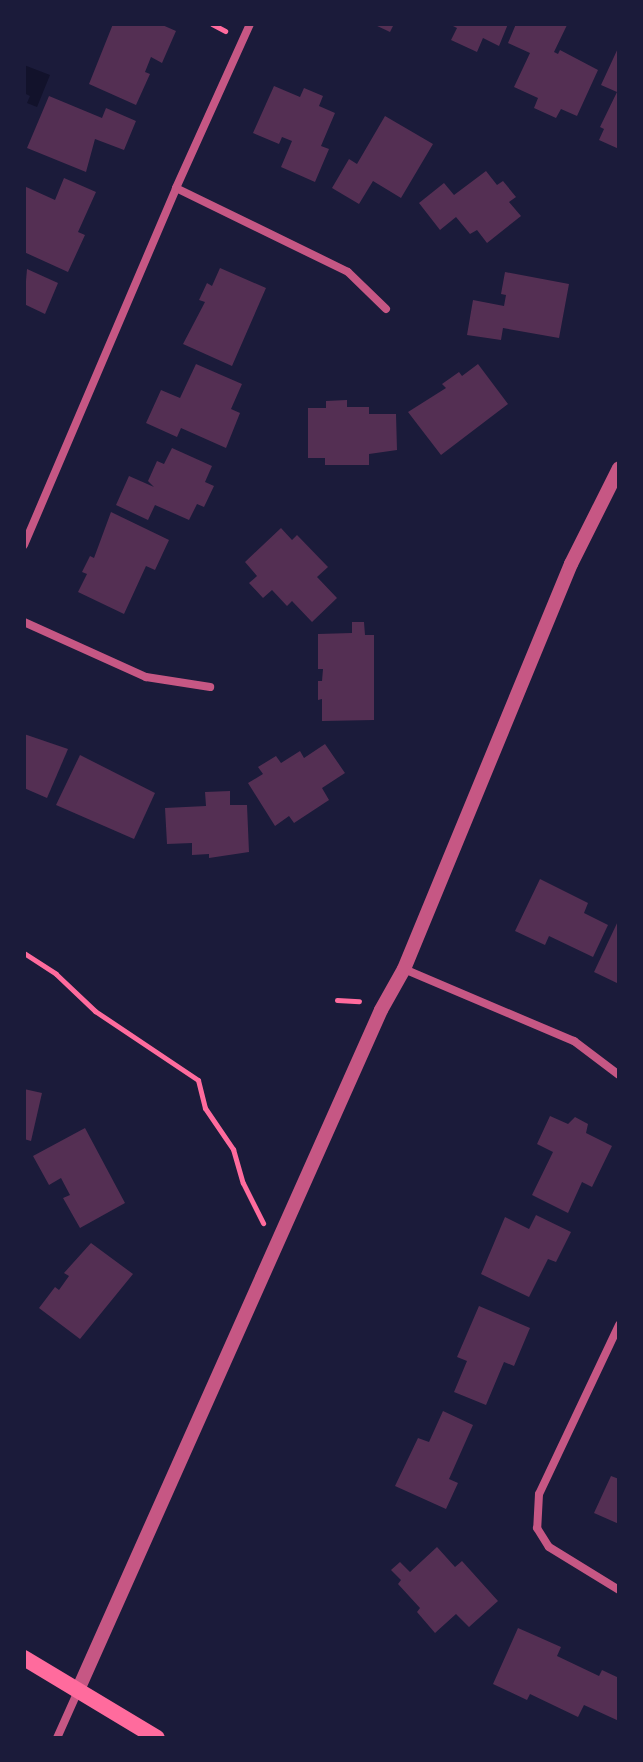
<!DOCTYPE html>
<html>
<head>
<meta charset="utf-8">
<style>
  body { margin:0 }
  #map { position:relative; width:643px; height:1762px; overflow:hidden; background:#1b1b3a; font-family:"Alegreya Sans",sans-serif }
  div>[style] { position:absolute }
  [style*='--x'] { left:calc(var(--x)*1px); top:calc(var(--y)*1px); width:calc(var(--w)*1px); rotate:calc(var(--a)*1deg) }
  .water>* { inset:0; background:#12122b }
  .building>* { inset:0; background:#542f53 }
  .path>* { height:5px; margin:-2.5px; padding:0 2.5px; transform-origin:2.5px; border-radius:2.5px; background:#ff6b9d }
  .minor>* { height:8px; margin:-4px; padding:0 4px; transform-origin:4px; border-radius:4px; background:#c65784 }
  .tertiary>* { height:14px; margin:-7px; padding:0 7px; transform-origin:7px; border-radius:7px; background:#c65784 }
  .secondary>* { height:16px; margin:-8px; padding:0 8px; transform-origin:8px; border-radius:8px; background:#ff6b9d }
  span { translate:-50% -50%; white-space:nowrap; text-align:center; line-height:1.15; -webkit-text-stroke:6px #1b1b3a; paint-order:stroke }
  .frame { position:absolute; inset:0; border:26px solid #1b1b3a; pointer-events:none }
</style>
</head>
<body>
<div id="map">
  <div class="water">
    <div style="clip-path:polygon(24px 65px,50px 75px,37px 107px,27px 103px,30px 96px,24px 93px)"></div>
  </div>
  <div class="building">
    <div style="clip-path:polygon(113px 24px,160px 24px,176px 31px,162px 63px,151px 57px,145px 72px,150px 74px,136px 105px,89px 84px)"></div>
    <div style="clip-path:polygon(373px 24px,394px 24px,390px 32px)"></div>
    <div style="clip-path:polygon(449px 24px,508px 24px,499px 46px,483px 38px,477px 52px,451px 40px,457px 28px)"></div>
    <div style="clip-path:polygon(516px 24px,567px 25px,554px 52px,558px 54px,560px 50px,598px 70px,577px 116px,561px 109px,556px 118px,534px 108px,538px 98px,514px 87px,530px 53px,508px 43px)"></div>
    <div style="clip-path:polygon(619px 46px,619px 149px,599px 140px,604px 129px,600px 127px,617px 92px,601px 85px)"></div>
    <div style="clip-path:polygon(274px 86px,300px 97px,304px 88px,323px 96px,319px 106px,335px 113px,321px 146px,329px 149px,315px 182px,281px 167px,292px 141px,282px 137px,279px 144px,253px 133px)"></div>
    <div style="clip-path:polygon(49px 96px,102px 118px,106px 108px,136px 121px,124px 150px,95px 139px,86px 172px,27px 148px)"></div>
    <div style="clip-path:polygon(385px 116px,433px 144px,401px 198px,373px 181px,359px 204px,332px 188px,349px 159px,357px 164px)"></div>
    <div style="clip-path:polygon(486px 171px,497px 185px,503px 181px,516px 197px,509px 202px,521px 216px,487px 243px,477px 230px,470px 234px,456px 217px,440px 230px,419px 203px,444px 183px,454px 195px)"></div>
    <div style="clip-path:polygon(64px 178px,96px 192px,78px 232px,85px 235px,68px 272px,24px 252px,24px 186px,55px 200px)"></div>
    <div style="clip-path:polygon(220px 268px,266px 288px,232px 366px,183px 344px,205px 302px,199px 300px,207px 283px,212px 286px)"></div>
    <div style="clip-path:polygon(27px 269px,58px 283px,45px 314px,24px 304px)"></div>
    <div style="clip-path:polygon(505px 272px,569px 284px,559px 338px,503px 328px,501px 340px,467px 335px,473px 300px,504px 306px,506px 295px,501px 294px)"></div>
    <div style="clip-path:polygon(196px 364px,242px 384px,231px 409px,240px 413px,226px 448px,181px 428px,177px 437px,146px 423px,161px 390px,180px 398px)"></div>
    <div style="clip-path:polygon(478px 364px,508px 404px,441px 455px,408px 412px,446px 388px,442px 384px,459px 372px,462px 376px)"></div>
    <div style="clip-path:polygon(347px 400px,347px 407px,369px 407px,369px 414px,396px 414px,397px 450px,369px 454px,369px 465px,325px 465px,325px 458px,308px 458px,308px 408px,326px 408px,326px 401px)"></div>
    <div style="clip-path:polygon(172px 448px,212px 466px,205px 482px,214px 486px,204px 507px,197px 504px,189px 520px,155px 505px,148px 520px,116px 505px,129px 476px,154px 487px,148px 481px,157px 461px,164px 464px)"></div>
    <div style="clip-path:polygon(111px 512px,169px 540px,155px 570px,146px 566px,124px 614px,78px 592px,87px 574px,82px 572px,90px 556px,94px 558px)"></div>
    <div style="clip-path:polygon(281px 528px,292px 540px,297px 535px,328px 567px,317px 577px,337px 598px,312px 622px,292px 601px,287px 606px,272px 590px,263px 598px,249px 583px,257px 576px,245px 562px)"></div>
    <div style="clip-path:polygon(352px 622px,364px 622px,365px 635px,374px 635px,374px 720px,322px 721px,322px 699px,318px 700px,318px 681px,322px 681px,323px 669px,318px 669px,318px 634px,352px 633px)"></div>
    <div style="clip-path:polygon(24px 734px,68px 749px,47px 798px,24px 788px)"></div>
    <div style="clip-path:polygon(325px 744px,345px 773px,322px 788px,329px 800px,294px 823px,289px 816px,275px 826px,248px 783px,263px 774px,258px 767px,276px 756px,281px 763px,300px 751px,304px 758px)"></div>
    <div style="clip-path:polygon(80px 755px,155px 793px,134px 839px,56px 805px)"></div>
    <div style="clip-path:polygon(230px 791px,230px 805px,247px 805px,249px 852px,209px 858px,209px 854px,192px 855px,192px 843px,167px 844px,165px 808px,206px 806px,205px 792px)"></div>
    <div style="clip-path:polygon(540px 879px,588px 903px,584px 913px,608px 925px,593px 957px,549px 936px,545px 945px,515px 931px)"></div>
    <div style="clip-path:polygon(619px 919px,619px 984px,594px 972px)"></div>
    <div style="clip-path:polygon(24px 1089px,42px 1093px,31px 1141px,24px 1139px)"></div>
    <div style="clip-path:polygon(550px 1116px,568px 1124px,575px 1117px,588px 1124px,586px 1133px,612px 1146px,592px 1187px,582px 1182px,568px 1213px,532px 1195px,553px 1152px,537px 1144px)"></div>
    <div style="clip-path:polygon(85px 1128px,125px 1203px,80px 1228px,63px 1198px,70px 1195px,61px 1178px,49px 1185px,33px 1156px)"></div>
    <div style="clip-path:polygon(536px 1215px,571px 1232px,556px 1262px,548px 1259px,529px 1297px,481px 1274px,505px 1217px,529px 1229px)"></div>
    <div style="clip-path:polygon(91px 1243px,133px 1274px,80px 1339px,39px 1308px,55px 1287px,59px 1290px,69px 1276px,64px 1273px)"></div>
    <div style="clip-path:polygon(479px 1306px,530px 1328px,514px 1366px,504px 1362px,486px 1405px,454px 1392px,467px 1361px,457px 1357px)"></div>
    <div style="clip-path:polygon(443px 1411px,473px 1425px,449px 1479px,458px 1483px,446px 1509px,395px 1486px,418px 1438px,429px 1442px)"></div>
    <div style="clip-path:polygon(611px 1476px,619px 1479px,619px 1524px,594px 1513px)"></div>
    <div style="clip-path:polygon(437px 1547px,455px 1567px,462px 1561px,498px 1601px,469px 1627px,456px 1614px,435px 1633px,417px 1612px,420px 1608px,398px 1584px,401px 1580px,391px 1570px,400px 1562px,410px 1572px)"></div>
    <div style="clip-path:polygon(518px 1628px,561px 1647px,557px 1656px,599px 1676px,602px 1670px,619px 1678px,619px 1721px,584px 1705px,578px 1717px,530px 1694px,527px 1700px,493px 1684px)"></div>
  </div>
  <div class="path">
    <div style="--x:212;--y:24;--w:15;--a:28"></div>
    <div style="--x:24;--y:953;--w:38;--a:33"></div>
    <div style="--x:56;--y:974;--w:54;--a:43.5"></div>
    <div style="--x:95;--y:1011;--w:124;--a:33.8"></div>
    <div style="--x:198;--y:1080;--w:29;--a:76"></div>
    <div style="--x:205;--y:1108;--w:50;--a:55.7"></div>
    <div style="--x:233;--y:1149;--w:35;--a:74"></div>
    <div style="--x:243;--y:1183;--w:45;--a:63.4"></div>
    <div style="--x:337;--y:1000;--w:22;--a:3"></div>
  </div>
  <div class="minor">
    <div style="--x:176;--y:188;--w:191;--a:26"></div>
    <div style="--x:348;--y:272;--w:53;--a:44.2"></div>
    <div style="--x:24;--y:545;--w:388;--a:-66.9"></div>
    <div style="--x:176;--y:188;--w:180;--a:-65.7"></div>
    <div style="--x:24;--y:622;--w:134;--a:24.3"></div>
    <div style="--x:146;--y:677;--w:65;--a:8.9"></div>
    <div style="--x:404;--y:969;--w:185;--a:23"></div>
    <div style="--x:574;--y:1041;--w:56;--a:37.1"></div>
    <div style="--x:619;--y:1325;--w:187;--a:115.3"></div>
    <div style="--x:539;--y:1494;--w:34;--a:93"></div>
    <div style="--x:537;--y:1528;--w:22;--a:58"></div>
    <div style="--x:549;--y:1547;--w:82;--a:31.6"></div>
    <div style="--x:57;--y:1738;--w:51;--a:-65.9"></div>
  </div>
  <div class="tertiary">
    <div style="--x:78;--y:1690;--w:744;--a:-65.98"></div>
    <div style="--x:381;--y:1010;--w:47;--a:-60.7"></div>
    <div style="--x:404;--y:969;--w:438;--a:-67.6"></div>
    <div style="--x:571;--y:564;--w:107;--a:-63.4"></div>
  </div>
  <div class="secondary">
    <div style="--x:24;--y:1658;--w:155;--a:31"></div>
  </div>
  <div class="frame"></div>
</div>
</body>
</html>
